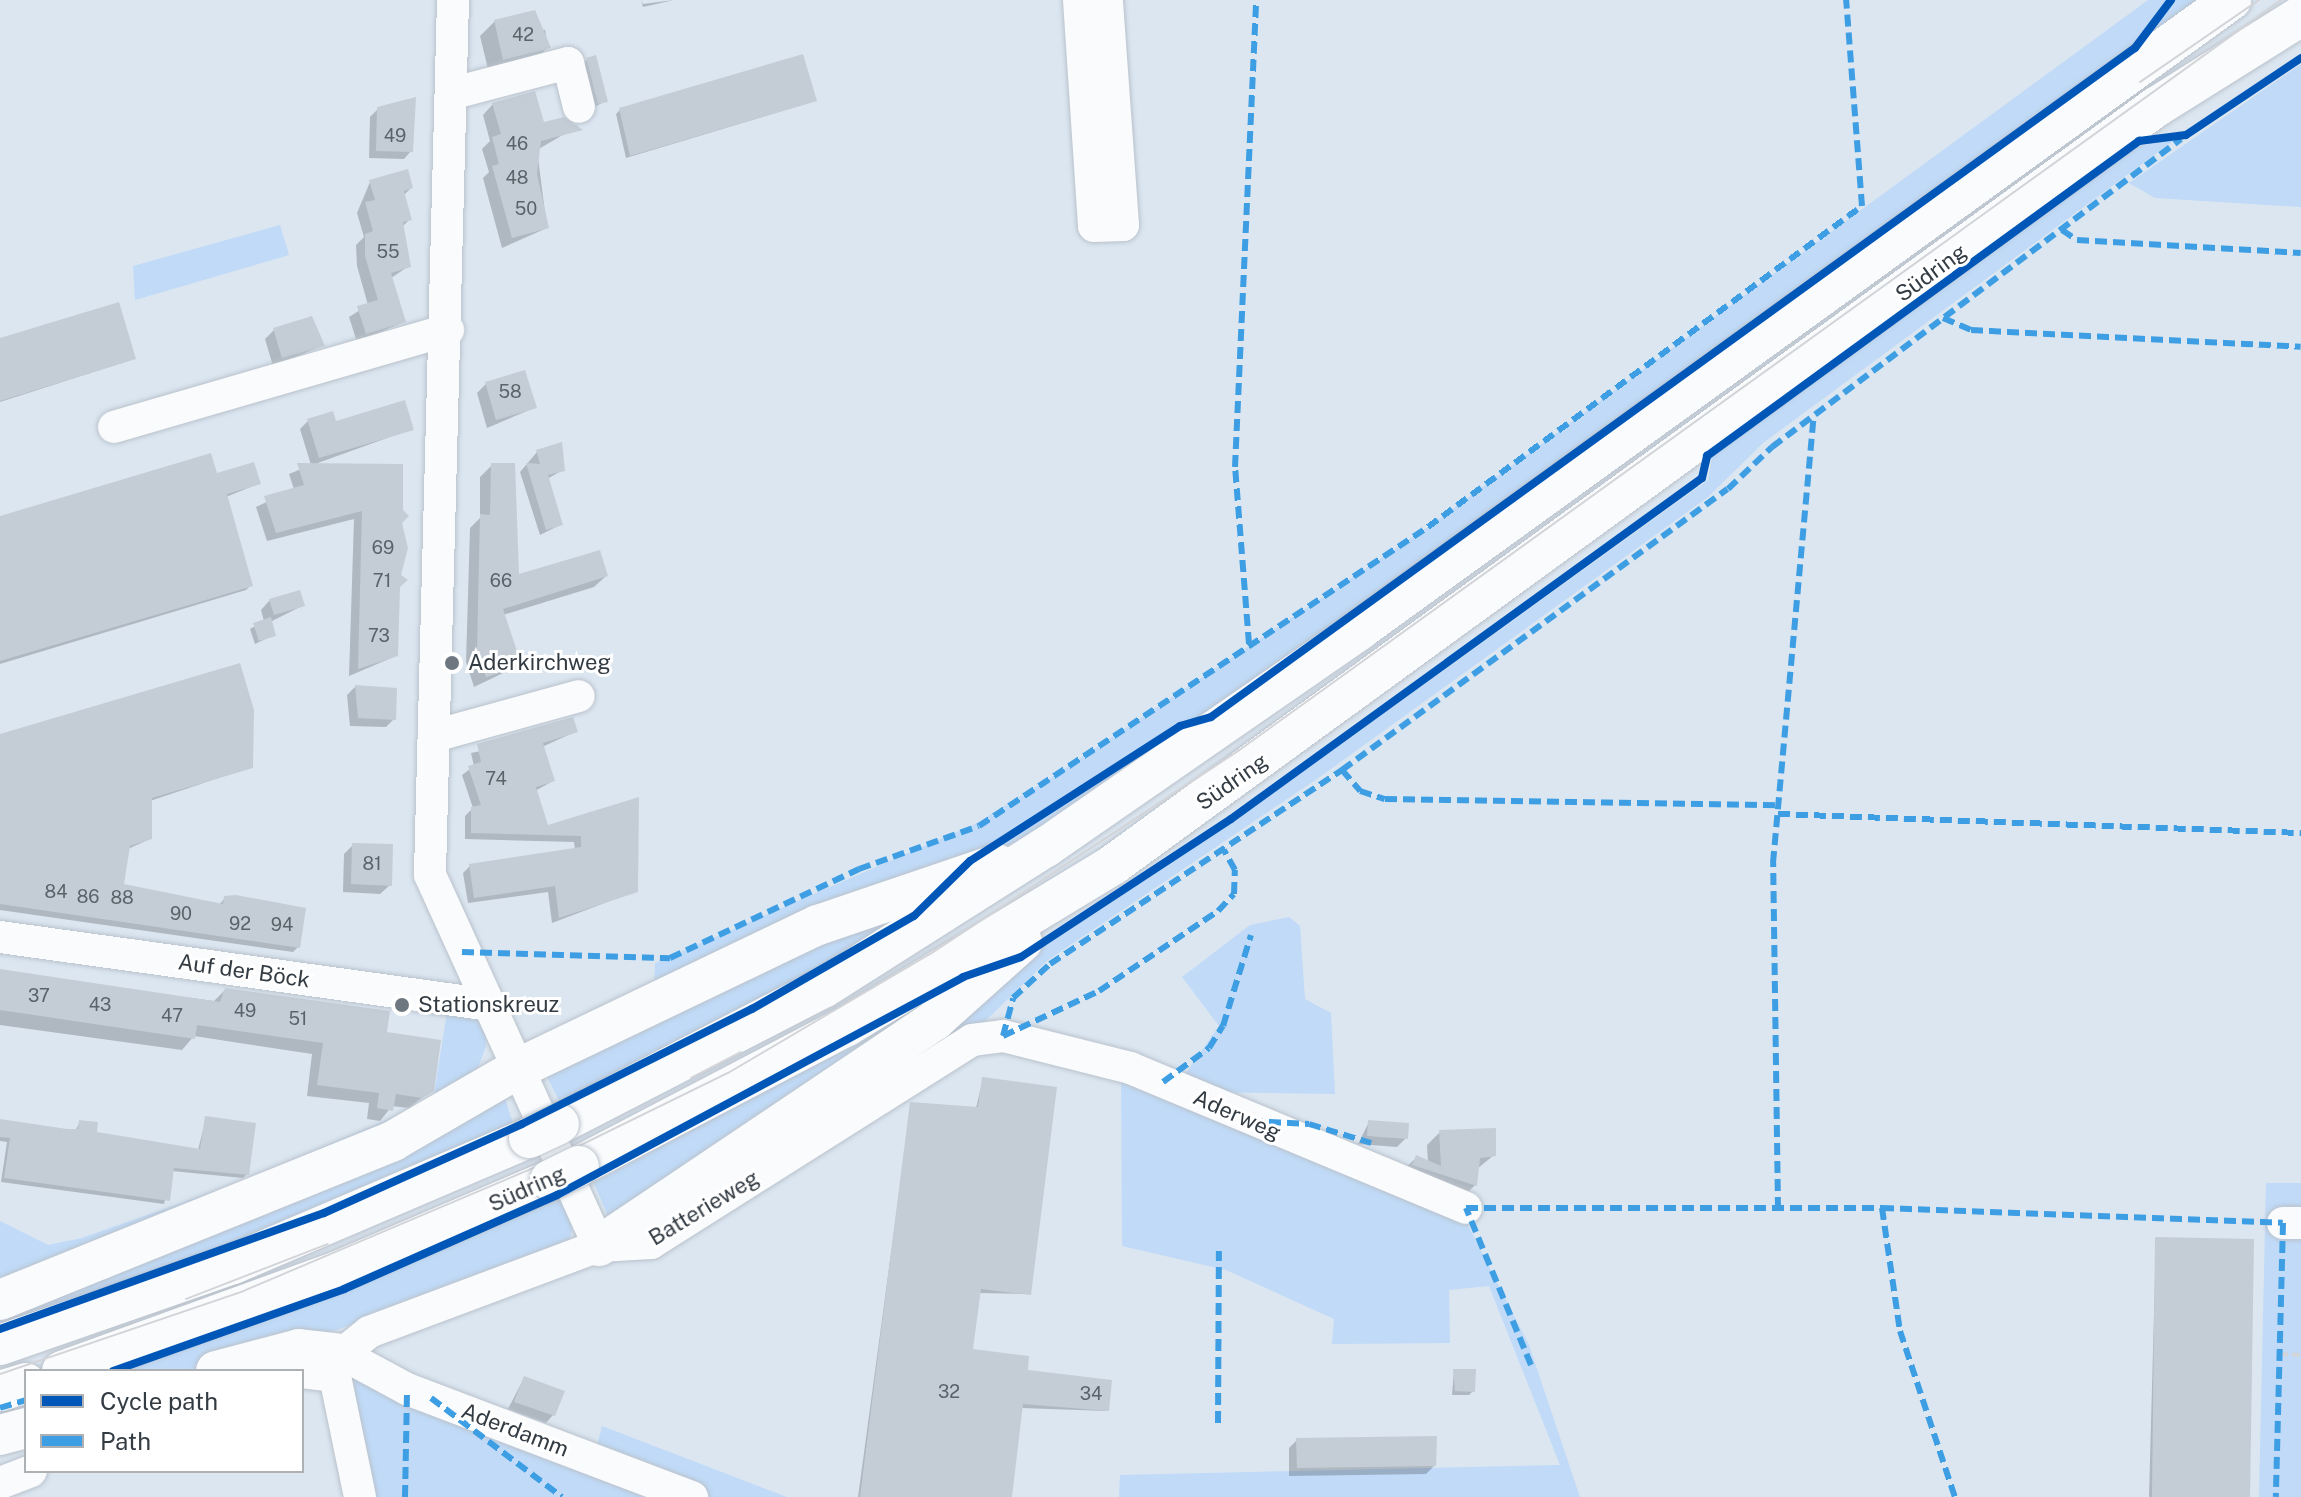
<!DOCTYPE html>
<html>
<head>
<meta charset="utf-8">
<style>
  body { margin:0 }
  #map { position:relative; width:2301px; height:1497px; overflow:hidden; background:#dbe6f1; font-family:"Public Sans",sans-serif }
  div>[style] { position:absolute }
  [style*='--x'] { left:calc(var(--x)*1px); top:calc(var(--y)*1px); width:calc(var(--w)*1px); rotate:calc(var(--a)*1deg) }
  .green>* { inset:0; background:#c0daf7 }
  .shadow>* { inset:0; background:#0003 }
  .building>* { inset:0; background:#c4cdd6 }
  .path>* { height:4px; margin-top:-2px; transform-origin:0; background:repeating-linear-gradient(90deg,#d2d5d8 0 8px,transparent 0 12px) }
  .roads { filter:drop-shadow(0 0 2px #bac2cb) drop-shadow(0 0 2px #bac2cb) }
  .minor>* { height:32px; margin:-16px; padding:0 16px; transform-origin:16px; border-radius:16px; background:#fafbfd }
  .major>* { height:40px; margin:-20px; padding:0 20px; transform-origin:20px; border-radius:20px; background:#fafbfd }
  .tram>* { height:2px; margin:-1px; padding:0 1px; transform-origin:1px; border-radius:1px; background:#d2d4d8 }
  .bridges { filter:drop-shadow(0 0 2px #bac2cb) drop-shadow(0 0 2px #bac2cb) }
  .major-bridge>* { height:40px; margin:-20px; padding:0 20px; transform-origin:20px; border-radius:20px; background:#fafbfd }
  .quiet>* { height:6px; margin-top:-3px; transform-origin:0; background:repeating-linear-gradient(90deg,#3e9ee3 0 12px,transparent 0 18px) }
  .cycleway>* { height:8px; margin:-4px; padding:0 4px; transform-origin:4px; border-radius:4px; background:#0057b8 }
  .dots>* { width:22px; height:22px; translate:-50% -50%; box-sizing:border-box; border:4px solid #fff; border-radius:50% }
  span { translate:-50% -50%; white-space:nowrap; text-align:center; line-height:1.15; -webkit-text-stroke:6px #fff; paint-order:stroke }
  .number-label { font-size:18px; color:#5a626a }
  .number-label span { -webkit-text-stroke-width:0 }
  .street-label { font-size:22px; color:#333b43 }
  .poi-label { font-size:22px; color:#333b43 }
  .left { translate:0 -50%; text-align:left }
  .legend { position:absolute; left:24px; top:1369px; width:280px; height:104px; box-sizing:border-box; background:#fff; border:2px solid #adb1b4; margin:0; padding:10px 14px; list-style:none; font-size:24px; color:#333b43 }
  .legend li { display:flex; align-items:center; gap:16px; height:40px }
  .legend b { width:40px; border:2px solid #adb1b4 }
</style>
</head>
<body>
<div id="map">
  <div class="green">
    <div style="clip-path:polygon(2148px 0,2209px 0,916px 921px,560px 1102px,535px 1054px,654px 990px,655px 963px,975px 824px,1055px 775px,1428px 527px)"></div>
    <div style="clip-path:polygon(2301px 64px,2301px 207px,2155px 198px,2129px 183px)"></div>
    <div style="clip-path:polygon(2176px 139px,1763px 443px,1708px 497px,1317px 779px,1048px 960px,978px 1028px,702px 1207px,998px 977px,1232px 823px,1708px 480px,1712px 457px,2138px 146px)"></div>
    <div style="clip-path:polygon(280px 225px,289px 255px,135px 300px,133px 266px)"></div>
    <div style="clip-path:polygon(1289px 917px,1300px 926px,1305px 999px,1331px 1013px,1335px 1094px,1196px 1092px,1185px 1074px,1219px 1026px,1182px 977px,1250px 925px)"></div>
    <div style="clip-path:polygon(971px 977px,613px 1221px,608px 1216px,594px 1183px)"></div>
    <div style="clip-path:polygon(448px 1006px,468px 1008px,485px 1024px,486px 1046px,471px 1087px,505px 1098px,513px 1124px,408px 1180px,0 1327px,0 1221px,48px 1245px,82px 1238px,249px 1179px,433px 1100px)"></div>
    <div style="clip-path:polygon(1121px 1073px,1467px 1223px,1529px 1345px,1580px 1497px,1119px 1497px,1120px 1475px,1560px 1465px,1489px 1286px,1449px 1290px,1450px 1343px,1332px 1344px,1334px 1319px,1226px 1270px,1122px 1246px)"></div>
    <div style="clip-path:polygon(2266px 1183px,2301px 1183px,2301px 1497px,2259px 1497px)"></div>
    <div style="clip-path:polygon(555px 1187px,574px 1222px,569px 1242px,326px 1334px,285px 1371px,98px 1371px)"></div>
    <div style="clip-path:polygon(350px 1373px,676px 1497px,371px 1497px)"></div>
    <div style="clip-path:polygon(602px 1426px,787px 1497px,707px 1497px,595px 1454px)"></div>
  </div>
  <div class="shadow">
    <div style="clip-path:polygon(641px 0,643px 4px,674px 0,643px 7px)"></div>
    <div style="clip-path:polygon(495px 21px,545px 30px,548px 47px,534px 62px,489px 73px,480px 36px)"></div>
    <div style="clip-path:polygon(587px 60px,606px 101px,594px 107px,583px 64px)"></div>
    <div style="clip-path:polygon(815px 101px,626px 158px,616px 114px,620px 110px)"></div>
    <div style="clip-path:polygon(493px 104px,542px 125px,563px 119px,578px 126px,537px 150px,547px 228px,502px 248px,483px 178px,489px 172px,482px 149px,490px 141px,483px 115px)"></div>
    <div style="clip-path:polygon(378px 109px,411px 151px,404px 159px,369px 158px,370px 117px)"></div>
    <div style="clip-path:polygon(370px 182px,411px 188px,403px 196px,410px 219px,402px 227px,409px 266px,391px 278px,404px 322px,357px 342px,349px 317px,368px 305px,357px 266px,356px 245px,364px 237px,357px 213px)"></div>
    <div style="clip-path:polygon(274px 330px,322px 346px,273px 366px,265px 339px)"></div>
    <div style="clip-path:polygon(0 340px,134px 359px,0 402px)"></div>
    <div style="clip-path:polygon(486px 384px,534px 408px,487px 428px,477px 393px)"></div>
    <div style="clip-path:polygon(308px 421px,412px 429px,315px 464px,400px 522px,396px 656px,349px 676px,354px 519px,267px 541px,256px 507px,294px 489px,289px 474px,311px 465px,300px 429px)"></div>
    <div style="clip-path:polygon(537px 452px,563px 470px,547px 479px,560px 525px,540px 535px,520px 472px)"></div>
    <div style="clip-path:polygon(492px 465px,518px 577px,606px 576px,594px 587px,503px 615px,520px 665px,474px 687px,466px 662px,470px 528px,480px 518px,480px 477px)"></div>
    <div style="clip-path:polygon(216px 475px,258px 484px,226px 497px,251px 585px,246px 590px,0 664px,0 519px)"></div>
    <div style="clip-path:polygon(270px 600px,302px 606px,270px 622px,274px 635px,255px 644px,250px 629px,264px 621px,261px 610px)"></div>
    <div style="clip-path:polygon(355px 687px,394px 719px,386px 727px,350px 726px,347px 695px)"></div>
    <div style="clip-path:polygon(575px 732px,542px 747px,553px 781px,535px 791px,546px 828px,637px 799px,636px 891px,552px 923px,548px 892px,468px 903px,463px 873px,470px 866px,575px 850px,574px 842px,465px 839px,465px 816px,473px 808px,462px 775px,474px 766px,471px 753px)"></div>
    <div style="clip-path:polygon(0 737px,251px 767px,150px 801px,150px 839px,128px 849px,122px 885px,219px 905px,225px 898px,298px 947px,293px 952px,0 910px)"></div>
    <div style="clip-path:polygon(353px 845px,390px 885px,380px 894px,343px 892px,344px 854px)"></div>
    <div style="clip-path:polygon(0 972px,214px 1001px,225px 990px,432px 1090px,409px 1108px,392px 1106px,380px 1121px,367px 1119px,369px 1103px,307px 1096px,312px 1054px,194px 1036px,182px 1050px,0 1025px)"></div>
    <div style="clip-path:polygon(983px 1079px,1029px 1294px,978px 1293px,971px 1351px,1107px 1411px,1021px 1408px,1010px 1497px,858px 1497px,911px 1105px,976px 1108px)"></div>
    <div style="clip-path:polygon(206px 1118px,247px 1174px,243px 1178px,172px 1171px,164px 1204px,1px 1182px,7px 1142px,0 1141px,0 1121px,75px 1131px,80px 1122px,94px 1133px,198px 1150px)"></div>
    <div style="clip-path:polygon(1369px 1122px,1406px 1138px,1397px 1147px,1358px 1144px)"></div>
    <div style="clip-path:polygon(1440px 1132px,1494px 1155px,1477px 1169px,1475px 1185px,1462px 1198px,1403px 1170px,1416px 1158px,1428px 1163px,1427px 1145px)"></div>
    <div style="clip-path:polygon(2156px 1239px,2248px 1497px,2149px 1497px)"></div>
    <div style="clip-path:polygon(1454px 1371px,1473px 1391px,1469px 1395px,1452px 1395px)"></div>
    <div style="clip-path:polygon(524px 1378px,553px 1415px,546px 1423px,508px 1409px)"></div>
    <div style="clip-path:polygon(1297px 1440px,1434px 1466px,1426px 1474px,1289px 1476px,1289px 1448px)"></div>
  </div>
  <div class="building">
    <div style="clip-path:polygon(535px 10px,551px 48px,503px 60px,494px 20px)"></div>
    <div style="clip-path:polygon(803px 54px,817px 101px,630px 156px,619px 108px)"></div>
    <div style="clip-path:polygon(596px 55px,608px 102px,598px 104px,586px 58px)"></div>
    <div style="clip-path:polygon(535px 91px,544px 122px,564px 117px,583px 130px,541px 141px,537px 174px,549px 228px,512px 238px,492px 166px,499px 164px,492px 137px,501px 134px,492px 103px)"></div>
    <div style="clip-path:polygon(416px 97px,413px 152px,376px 151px,377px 107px)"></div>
    <div style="clip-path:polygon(408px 169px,413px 188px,404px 191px,412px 220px,403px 222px,411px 267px,391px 273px,406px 322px,366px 334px,357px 306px,378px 300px,365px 256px,365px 234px,373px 231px,365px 202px,375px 200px,369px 180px)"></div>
    <div style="clip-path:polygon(119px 302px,136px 359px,0 401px,0 338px)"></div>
    <div style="clip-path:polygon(312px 316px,325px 346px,282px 358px,273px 328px)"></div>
    <div style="clip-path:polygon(525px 370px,537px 408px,496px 420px,485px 382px)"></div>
    <div style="clip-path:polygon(405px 400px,414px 430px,319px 458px,307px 419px,333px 411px,336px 421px)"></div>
    <div style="clip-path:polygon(562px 442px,565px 471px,548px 475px,563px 525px,546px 530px,526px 463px,540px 464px,536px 450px)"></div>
    <div style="clip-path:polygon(211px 453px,217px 473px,254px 462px,261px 484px,227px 494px,253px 586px,0 661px,0 516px)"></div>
    <div style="clip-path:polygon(297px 463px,403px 464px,403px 510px,409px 516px,402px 523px,408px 548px,401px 575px,408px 580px,400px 587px,398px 656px,358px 669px,362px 511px,276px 533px,264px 496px,304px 485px)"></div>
    <div style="clip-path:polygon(491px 463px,515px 463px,519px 574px,600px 550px,608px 576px,503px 609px,522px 666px,486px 677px,477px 650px,480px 514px,490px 515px)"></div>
    <div style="clip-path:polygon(300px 590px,305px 606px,274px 615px,269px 599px)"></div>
    <div style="clip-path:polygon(271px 617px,276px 636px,259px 641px,253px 623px)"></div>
    <div style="clip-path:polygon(240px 663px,254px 710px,253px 768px,152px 798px,152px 839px,130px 846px,124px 884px,223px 904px,224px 896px,236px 895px,306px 908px,300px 948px,0 904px,0 734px)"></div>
    <div style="clip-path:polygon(355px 685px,397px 688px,396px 720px,358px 718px)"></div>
    <div style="clip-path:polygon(573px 717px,578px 732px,543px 743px,555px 781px,536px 787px,548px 825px,639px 797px,638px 892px,559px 918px,555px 886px,474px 898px,469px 864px,581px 847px,581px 836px,471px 833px,471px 807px,481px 805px,468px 766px,481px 762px,477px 744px)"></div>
    <div style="clip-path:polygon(352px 843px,393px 844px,392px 886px,351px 884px)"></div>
    <div style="clip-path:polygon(0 969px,220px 1002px,225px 988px,390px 1011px,387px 1032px,441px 1040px,434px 1091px,422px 1098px,396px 1094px,393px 1111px,377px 1108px,379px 1093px,317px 1085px,323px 1043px,197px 1025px,195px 1039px,0 1010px)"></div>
    <div style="clip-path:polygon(982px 1077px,1057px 1087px,1031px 1295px,981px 1289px,973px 1349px,1029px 1356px,1028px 1370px,1112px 1380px,1109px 1411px,1023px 1404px,1012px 1497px,860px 1497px,910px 1102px,978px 1107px)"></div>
    <div style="clip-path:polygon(205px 1116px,256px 1123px,249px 1175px,174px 1168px,170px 1201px,4px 1178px,10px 1138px,0 1137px,0 1119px,67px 1129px,78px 1129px,79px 1120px,98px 1122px,97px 1132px,200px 1149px)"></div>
    <div style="clip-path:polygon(1368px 1120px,1409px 1123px,1408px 1139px,1367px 1136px)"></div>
    <div style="clip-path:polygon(1496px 1128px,1496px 1156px,1480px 1158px,1477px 1186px,1412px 1165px,1416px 1155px,1441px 1166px,1439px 1130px)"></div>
    <div style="clip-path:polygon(2155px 1237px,2254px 1239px,2250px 1497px,2152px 1497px)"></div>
    <div style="clip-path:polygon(1453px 1369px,1476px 1369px,1475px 1392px,1455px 1391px)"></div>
    <div style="clip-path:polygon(524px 1376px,565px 1391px,555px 1416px,514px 1402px)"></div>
    <div style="clip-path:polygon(1437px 1436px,1436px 1466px,1297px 1468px,1296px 1438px)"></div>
  </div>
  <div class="path">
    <div style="--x:2280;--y:1354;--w:21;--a:3"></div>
  </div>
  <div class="roads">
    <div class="minor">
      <div style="--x:453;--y:0;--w:875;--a:91.51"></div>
      <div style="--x:430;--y:875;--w:408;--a:65.5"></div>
      <div style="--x:1079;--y:0;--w:226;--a:86.2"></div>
      <div style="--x:1094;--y:226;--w:29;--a:-2"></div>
      <div style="--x:1123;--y:225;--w:226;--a:-94.1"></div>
      <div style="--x:454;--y:93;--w:118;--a:-14.7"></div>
      <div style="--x:568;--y:63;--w:45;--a:76"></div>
      <div style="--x:114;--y:427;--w:348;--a:-16.2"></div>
      <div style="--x:434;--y:736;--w:150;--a:-15.4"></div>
      <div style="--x:0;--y:937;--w:492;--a:7.9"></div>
      <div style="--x:2283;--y:1223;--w:18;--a:0"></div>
      <div style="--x:342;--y:1354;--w:74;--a:28.3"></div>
      <div style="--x:407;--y:1389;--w:305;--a:20.8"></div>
      <div style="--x:302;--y:1372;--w:33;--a:7"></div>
      <div style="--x:0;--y:1483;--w:33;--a:-21"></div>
      <div style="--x:360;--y:1497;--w:124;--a:-101.7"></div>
      <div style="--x:335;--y:1376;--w:23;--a:-72"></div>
      <div style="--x:342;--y:1354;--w:35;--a:-39"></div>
      <div style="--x:369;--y:1332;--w:246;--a:-20.5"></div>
      <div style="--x:599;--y:1246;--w:52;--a:-3.3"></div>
      <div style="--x:651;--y:1243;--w:380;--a:-32.3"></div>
      <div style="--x:972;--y:1040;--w:31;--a:-7"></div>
      <div style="--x:1003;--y:1036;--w:131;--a:14.1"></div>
      <div style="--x:1130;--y:1068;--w:364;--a:22.6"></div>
    </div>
    <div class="major">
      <div style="--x:559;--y:1124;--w:299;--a:-27.3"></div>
      <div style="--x:825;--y:987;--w:262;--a:-32.4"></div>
      <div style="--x:1046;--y:847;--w:381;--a:-34.7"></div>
      <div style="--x:1359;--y:630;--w:1076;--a:-35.85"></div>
      <div style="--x:579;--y:1166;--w:302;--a:-27.6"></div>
      <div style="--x:847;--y:1026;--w:312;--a:-31.2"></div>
      <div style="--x:1114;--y:864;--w:1288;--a:-36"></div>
      <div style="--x:2156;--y:107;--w:171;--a:-32.1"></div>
      <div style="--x:599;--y:1246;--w:405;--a:-33.9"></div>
      <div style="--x:935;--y:1020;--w:117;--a:-41.9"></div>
      <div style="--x:0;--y:1300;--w:424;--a:-22"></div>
      <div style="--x:393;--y:1141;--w:143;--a:-30.1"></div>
      <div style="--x:517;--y:1069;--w:334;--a:-25.6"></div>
      <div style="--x:818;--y:925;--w:189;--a:-18.8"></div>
      <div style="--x:0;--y:1345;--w:247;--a:-19.2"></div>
      <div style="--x:233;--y:1264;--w:322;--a:-23.1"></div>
      <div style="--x:62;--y:1371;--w:294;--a:-19.9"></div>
      <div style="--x:338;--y:1271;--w:231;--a:-23.2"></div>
      <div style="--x:216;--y:1371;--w:86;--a:-14.8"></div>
      <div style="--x:299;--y:1349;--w:43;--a:6.6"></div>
      <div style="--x:0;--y:1391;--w:27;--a:-17"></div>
      <div style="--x:0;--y:1435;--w:27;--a:-15"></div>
    </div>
  </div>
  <div class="tram">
    <div style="--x:2140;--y:82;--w:145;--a:-34.6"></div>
    <div style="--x:691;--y:1078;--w:56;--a:-27.5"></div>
    <div style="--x:186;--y:1299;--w:152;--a:-21.2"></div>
    <div style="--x:0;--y:1374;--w:255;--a:-18.8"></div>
    <div style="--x:241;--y:1292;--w:327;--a:-23"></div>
    <div style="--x:542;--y:1164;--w:207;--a:-26.1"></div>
    <div style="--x:728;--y:1073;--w:234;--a:-30.5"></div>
    <div style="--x:930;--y:954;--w:369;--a:-33.4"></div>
    <div style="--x:1238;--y:751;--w:1285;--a:-35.76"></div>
  </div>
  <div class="bridges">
    <div class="major-bridge">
      <div style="--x:529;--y:1138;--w:33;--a:-25"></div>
      <div style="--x:550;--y:1180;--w:32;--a:-26"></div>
    </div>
  </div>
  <div class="quiet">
    <div style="--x:2062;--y:230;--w:18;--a:34"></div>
    <div style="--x:2077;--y:240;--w:224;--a:3.3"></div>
    <div style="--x:1943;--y:318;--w:30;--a:23"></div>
    <div style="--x:1971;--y:330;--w:330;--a:2.9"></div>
    <div style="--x:1249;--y:644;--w:178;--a:-94.5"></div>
    <div style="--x:1235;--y:467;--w:467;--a:-87.4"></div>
    <div style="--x:1342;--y:770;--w:28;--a:49"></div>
    <div style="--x:1360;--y:791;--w:26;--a:18"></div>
    <div style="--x:1385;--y:799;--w:394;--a:0.9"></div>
    <div style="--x:1778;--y:814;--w:523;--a:2.08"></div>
    <div style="--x:462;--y:952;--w:208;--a:1.7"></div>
    <div style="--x:670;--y:958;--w:209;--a:-25.2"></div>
    <div style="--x:859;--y:869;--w:127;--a:-19.7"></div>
    <div style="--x:979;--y:826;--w:539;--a:-33.66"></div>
    <div style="--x:1428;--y:527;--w:540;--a:-36.49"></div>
    <div style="--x:1862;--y:206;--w:207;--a:-94.4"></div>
    <div style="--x:1003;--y:1036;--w:39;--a:-75"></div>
    <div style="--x:1013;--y:998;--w:50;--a:-42.6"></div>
    <div style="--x:1050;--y:964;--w:351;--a:-33.6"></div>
    <div style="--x:1342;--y:770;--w:477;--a:-36.1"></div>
    <div style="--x:1728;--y:489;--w:61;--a:-43.7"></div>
    <div style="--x:1772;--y:447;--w:512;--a:-36.98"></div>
    <div style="--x:1003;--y:1036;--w:106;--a:-25.1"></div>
    <div style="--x:1099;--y:991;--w:143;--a:-33.9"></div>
    <div style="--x:1218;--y:911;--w:23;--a:-47"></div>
    <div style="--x:1234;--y:894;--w:24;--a:-88"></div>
    <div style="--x:1235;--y:870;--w:23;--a:-119"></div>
    <div style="--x:1163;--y:1082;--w:57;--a:-36.5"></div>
    <div style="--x:1209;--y:1048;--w:26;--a:-58"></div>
    <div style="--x:1223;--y:1026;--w:95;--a:-72.9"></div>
    <div style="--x:1251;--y:1121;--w:58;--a:3"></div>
    <div style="--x:1309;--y:1124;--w:65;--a:17"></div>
    <div style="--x:1882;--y:1208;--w:124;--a:81.7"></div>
    <div style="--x:1900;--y:1331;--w:175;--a:71.7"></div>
    <div style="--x:1778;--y:1209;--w:346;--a:-90.8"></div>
    <div style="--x:1773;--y:863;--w:449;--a:-84.8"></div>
    <div style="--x:1531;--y:1365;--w:170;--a:-112.5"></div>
    <div style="--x:1466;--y:1208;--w:416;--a:0"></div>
    <div style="--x:1882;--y:1208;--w:401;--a:2.1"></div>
    <div style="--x:2283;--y:1223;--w:274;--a:91.5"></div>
    <div style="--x:431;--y:1398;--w:164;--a:37.1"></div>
    <div style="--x:0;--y:1408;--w:27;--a:-17"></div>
    <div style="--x:1218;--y:1423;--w:172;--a:-89.7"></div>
    <div style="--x:405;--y:1497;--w:108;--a:-88.9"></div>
  </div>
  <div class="cycleway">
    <div style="--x:0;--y:1329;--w:344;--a:-19.7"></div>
    <div style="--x:324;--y:1213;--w:217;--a:-24.2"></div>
    <div style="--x:522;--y:1124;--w:257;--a:-26.6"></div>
    <div style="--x:752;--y:1009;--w:187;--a:-29.9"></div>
    <div style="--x:914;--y:916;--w:78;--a:-44.5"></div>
    <div style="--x:970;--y:861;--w:250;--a:-32.7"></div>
    <div style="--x:1180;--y:726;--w:32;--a:-16"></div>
    <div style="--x:1211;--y:717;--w:1141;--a:-35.91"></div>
    <div style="--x:2135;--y:48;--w:60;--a:-53.1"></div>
    <div style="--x:113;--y:1371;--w:245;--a:-19.5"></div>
    <div style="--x:344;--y:1289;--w:233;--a:-23.8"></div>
    <div style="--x:557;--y:1195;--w:461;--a:-28.2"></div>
    <div style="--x:963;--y:977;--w:61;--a:-19"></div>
    <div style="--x:1021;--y:957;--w:251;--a:-33.3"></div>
    <div style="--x:1231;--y:819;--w:581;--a:-35.9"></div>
    <div style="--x:1702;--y:478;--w:23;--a:-77"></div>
    <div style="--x:1707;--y:456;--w:535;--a:-36.1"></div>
    <div style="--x:2139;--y:141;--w:47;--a:-7.3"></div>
    <div style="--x:2186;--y:135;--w:138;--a:-33.8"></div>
  </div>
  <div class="dots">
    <div style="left:452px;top:663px;background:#6e7780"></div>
    <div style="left:402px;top:1005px;background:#6e7780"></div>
  </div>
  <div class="number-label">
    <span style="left:523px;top:35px">42</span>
    <span style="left:395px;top:136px">49</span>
    <span style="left:517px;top:144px">46</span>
    <span style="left:517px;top:178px">48</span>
    <span style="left:526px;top:209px">50</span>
    <span style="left:388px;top:252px">55</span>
    <span style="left:510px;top:392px">58</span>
    <span style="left:383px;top:548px">69</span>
    <span style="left:382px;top:581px">71</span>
    <span style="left:501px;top:581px">66</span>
    <span style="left:379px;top:636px">73</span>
    <span style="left:496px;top:779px">74</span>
    <span style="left:372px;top:864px">81</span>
    <span style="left:56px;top:892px">84</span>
    <span style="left:88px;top:897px">86</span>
    <span style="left:122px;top:898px">88</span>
    <span style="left:181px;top:914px">90</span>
    <span style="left:240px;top:924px">92</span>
    <span style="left:282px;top:925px">94</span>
    <span style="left:39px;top:996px">37</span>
    <span style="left:100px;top:1005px">43</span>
    <span style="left:245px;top:1011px">49</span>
    <span style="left:172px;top:1016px">47</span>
    <span style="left:298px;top:1019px">51</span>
    <span style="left:949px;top:1392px">32</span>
    <span style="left:1091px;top:1394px">34</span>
  </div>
  <div class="street-label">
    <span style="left:1931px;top:273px;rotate:-36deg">Südring</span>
    <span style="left:1232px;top:782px;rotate:-35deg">Südring</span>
    <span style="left:244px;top:971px;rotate:8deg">Auf der Böck</span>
    <span style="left:1237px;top:1115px;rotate:24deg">Aderweg</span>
    <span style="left:527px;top:1189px;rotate:-24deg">Südring</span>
    <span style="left:704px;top:1208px;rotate:-31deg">Batterieweg</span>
    <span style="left:515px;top:1430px;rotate:21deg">Aderdamm</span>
  </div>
  <div class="poi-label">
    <span class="left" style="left:468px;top:663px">Aderkirchweg</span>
    <span class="left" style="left:418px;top:1005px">Stationskreuz</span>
  </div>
  <ul class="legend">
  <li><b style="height:10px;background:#0057b8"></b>Cycle path</li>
  <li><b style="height:10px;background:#3e9ee3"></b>Path</li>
  </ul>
</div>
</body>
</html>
